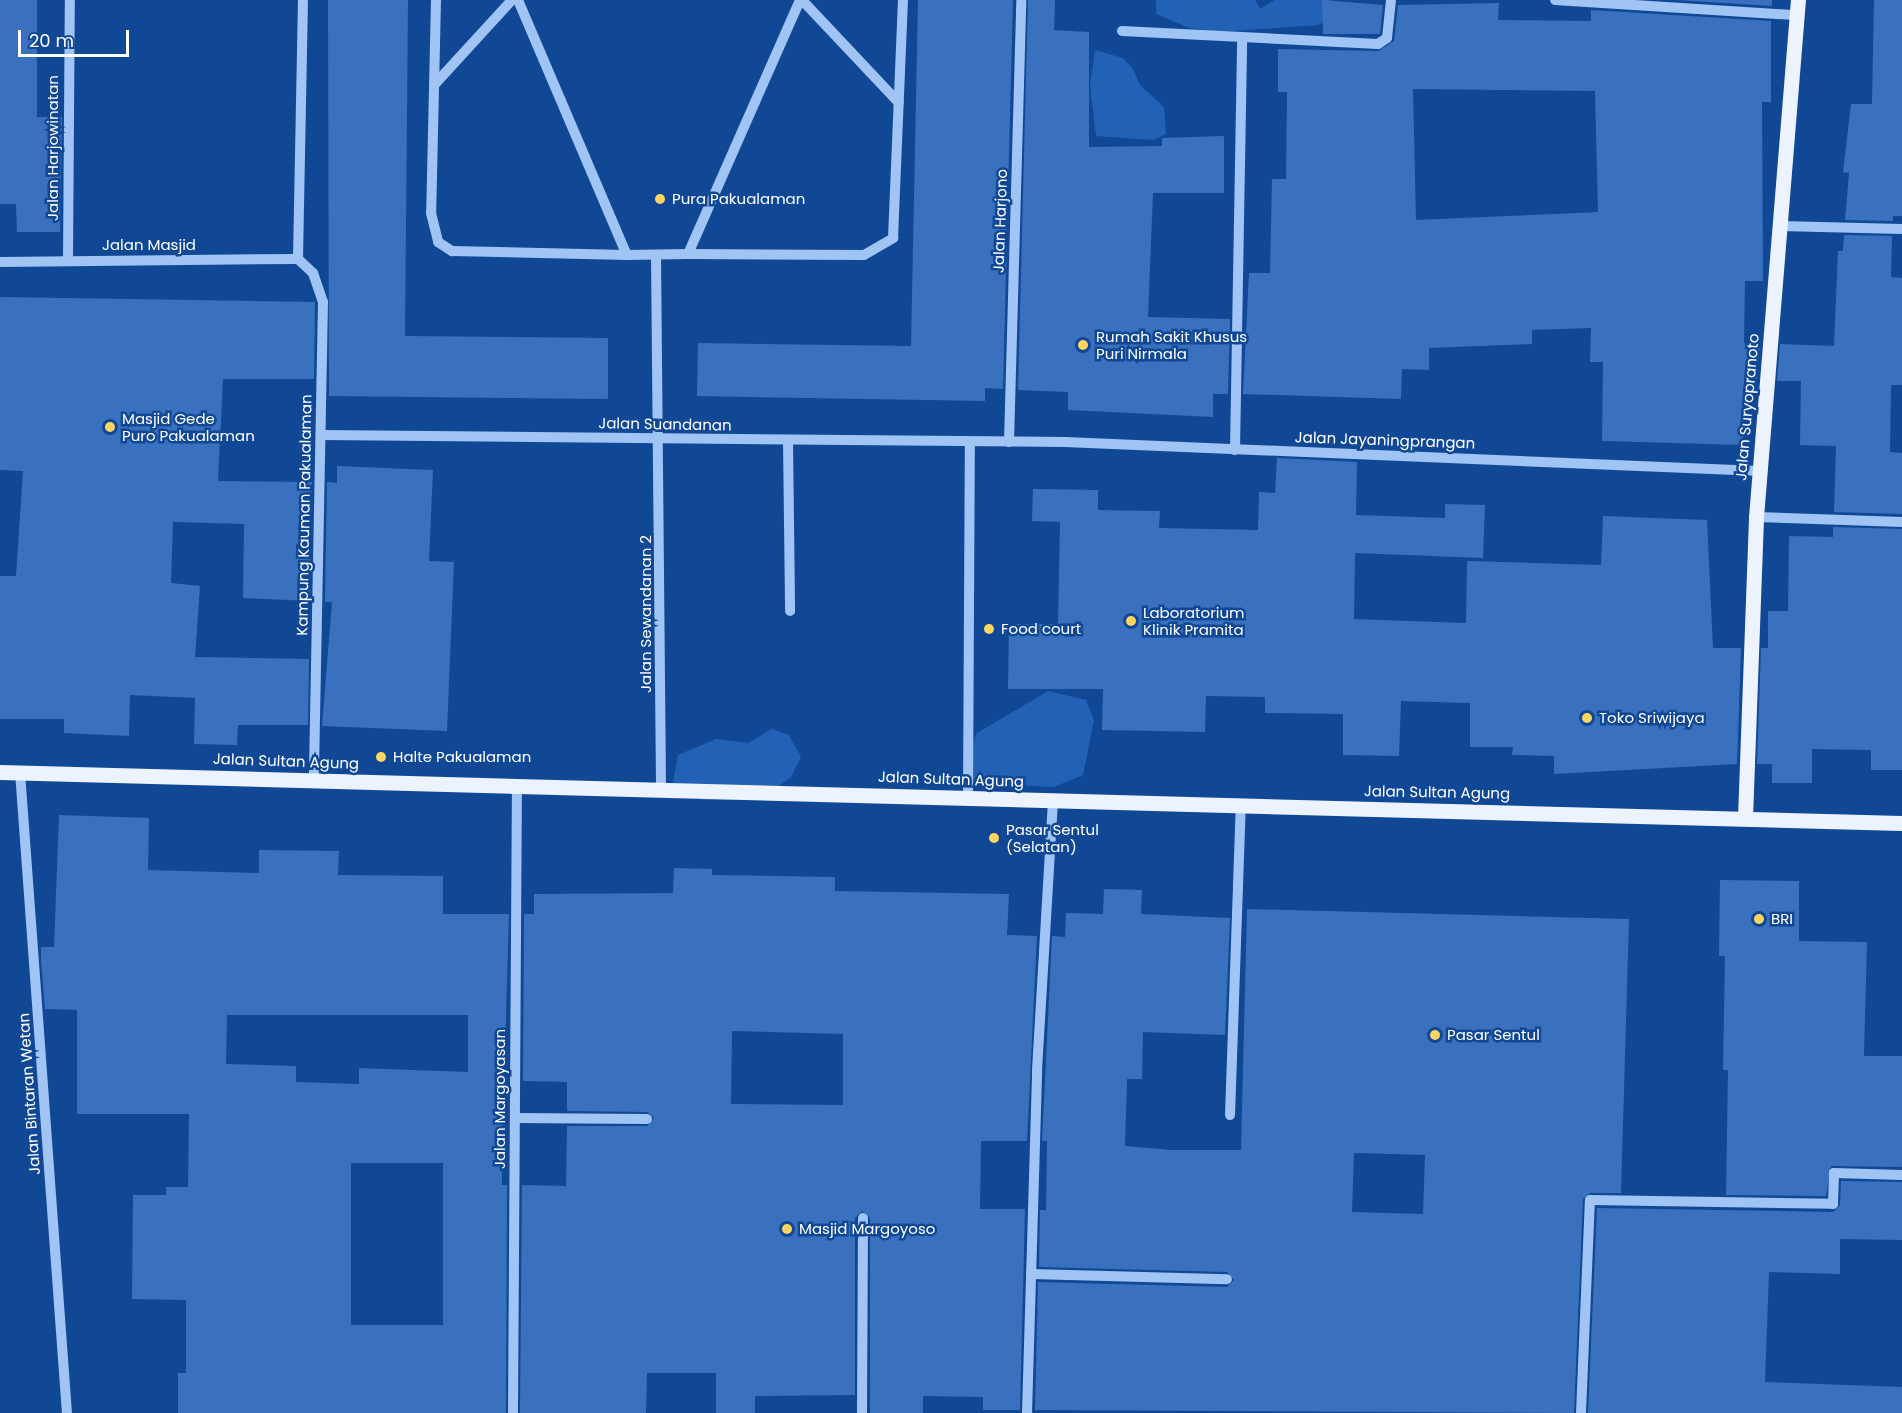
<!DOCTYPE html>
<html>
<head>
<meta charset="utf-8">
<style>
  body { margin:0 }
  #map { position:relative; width:1902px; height:1413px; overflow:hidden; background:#104896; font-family:Poppins,sans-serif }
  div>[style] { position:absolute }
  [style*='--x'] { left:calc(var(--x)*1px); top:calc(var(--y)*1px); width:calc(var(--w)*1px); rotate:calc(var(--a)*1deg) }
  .green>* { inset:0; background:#2361b6 }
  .building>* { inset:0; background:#3971bf }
  .minor>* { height:10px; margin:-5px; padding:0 5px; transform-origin:5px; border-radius:5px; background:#a0c4f4 }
  .major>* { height:15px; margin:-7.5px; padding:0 7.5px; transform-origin:7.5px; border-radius:7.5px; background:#ecf3ff }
  .dots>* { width:16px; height:16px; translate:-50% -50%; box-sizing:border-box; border:3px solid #104896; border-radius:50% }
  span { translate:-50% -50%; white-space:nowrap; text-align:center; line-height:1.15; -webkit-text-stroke:5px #104896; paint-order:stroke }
  .street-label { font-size:15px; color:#fff }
  .poi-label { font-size:15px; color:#fff }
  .left { translate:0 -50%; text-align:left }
  .scale { position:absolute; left:18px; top:30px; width:111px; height:27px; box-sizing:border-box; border:3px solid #fff; border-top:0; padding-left:8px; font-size:18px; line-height:21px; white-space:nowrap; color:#fff; -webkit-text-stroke:4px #104896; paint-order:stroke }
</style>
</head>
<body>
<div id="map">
  <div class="green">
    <div style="clip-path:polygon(1156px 0,1255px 0,1260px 9px,1275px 0,1330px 0,1339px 6px,1335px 16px,1318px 25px,1219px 32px,1189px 28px,1156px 14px)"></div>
    <div style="clip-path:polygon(1095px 50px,1123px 58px,1133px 69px,1140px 85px,1164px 107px,1166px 134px,1153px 140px,1096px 136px,1090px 86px)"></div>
    <div style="clip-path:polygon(1048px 691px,1086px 700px,1094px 720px,1083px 775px,1054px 787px,973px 783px,969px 752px,977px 733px)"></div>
    <div style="clip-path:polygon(772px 729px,789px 735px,801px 757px,791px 777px,776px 788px,743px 800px,703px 800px,673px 782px,678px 755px,716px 739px,748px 743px)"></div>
  </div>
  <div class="building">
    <div style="clip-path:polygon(0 0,37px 0,37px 117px,62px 117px,60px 232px,17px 232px,16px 204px,0 204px)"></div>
    <div style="clip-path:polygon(328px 0,408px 0,405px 336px,608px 338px,608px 399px,329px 396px)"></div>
    <div style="clip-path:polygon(918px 0,1013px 0,1003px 389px,985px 388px,985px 401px,697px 396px,698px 343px,911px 346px)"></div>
    <div style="clip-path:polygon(1028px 0,1055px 0,1054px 30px,1089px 32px,1089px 147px,1162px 146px,1162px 138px,1224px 136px,1224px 193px,1153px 193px,1148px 317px,1230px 319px,1228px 394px,1213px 394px,1213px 417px,1068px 410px,1068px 392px,1018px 390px)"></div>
    <div style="clip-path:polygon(1322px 0,1383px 5px,1380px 34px,1323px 34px)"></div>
    <div style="clip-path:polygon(1676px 0,1772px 0,1772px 6px)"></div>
    <div style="clip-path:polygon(1874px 0,1902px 0,1902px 216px,1893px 216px,1893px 221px,1845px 220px,1849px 173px,1843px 172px,1851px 104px,1872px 104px)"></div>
    <div style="clip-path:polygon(evenodd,1499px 3px,1498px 20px,1591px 21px,1591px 10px,1771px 21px,1771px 102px,1762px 102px,1763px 281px,1745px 281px,1744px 343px,1760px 343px,1757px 380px,1744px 380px,1743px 445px,1602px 441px,1603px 362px,1590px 362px,1591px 328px,1532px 330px,1532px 344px,1429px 348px,1429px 370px,1402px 369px,1401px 399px,1243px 394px,1249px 273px,1270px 273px,1272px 179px,1286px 179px,1287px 92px,1278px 92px,1278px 49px,1378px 51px,1394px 41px,1398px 5px,1499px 3px,1413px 89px,1595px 91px,1598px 212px,1416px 220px,1413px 89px)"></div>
    <div style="clip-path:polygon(1844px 235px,1892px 236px,1891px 277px,1902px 278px,1902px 385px,1891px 385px,1890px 452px,1902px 453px,1902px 514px,1834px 512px,1836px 446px,1800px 445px,1801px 381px,1777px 381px,1780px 344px,1834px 346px,1838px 251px,1843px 251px)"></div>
    <div style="clip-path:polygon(0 297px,315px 302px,314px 379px,223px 379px,218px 481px,312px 482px,310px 601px,243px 598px,244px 524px,173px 522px,171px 583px,200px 586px,195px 657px,309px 659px,308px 725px,238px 725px,237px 745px,194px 744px,195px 698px,130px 695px,129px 736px,64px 733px,64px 719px,0 719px,0 576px,16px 576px,23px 471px,0 470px)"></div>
    <div style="clip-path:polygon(1277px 458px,1357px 462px,1356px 515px,1445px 518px,1445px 504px,1485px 505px,1483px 558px,1355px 553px,1354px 619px,1466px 623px,1467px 561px,1601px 565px,1603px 516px,1707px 520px,1713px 648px,1741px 648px,1737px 764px,1554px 774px,1554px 756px,1512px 755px,1513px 747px,1470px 747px,1470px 703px,1401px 701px,1399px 756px,1343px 755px,1343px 714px,1265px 713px,1265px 697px,1206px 696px,1205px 732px,1102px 730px,1103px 689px,1008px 689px,1009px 624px,1058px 624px,1060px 522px,1032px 521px,1033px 489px,1098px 490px,1098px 510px,1160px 511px,1159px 528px,1258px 530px,1259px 492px,1275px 493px)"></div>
    <div style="clip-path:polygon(337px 466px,433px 470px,429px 561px,454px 562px,447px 731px,322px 726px,332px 602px,325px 602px,327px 482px,337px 483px)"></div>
    <div style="clip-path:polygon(1833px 527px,1902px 529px,1902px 770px,1871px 770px,1871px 750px,1812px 749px,1812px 783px,1772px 783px,1772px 764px,1757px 764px,1761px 648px,1768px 648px,1768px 611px,1788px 611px,1789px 536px,1833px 537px)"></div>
    <div style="clip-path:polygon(evenodd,59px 815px,149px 818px,148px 870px,259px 873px,259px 850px,339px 851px,338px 875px,443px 876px,443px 914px,509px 914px,502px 1152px,502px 1185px,507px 1185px,506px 1413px,178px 1413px,178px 1373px,186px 1373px,186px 1300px,132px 1299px,133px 1195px,166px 1195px,166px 1187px,188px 1187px,189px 1114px,77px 1114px,77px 1010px,45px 1009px,41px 959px,41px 947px,54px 947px,59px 815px,227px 1015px,468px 1015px,468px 1072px,359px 1068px,359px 1084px,296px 1082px,296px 1066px,226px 1064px,227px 1015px,59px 815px,351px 1163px,443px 1163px,443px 1325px,351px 1325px,351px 1163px)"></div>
    <div style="clip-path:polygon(evenodd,674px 868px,712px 869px,712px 875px,835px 877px,835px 891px,1009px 894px,1007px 935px,1037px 936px,1027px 1141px,981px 1141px,980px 1209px,1025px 1209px,1020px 1410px,983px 1410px,983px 1397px,923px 1396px,923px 1413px,870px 1413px,870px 1218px,862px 1211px,855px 1218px,855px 1395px,755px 1396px,755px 1413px,716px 1413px,716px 1373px,647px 1373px,646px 1413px,520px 1413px,522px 1185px,566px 1186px,567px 1126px,647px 1126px,654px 1118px,647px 1112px,567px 1111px,567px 1082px,523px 1081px,524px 914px,534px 914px,534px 894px,673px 893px,674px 868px,732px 1031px,843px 1034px,843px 1105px,731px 1104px,732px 1031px)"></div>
    <div style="clip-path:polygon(1720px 880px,1799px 881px,1799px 941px,1867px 942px,1864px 1056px,1902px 1056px,1902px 1167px,1831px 1166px,1826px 1196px,1726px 1195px,1728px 1070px,1723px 1070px,1725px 956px,1719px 956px)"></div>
    <div style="clip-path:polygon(evenodd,1104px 889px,1142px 890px,1141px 914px,1230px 918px,1225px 1035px,1143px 1032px,1142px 1079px,1127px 1079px,1125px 1146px,1172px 1150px,1241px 1150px,1247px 909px,1629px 919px,1621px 1193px,1590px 1193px,1583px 1199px,1574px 1413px,1035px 1410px,1038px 1282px,1227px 1287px,1234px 1280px,1227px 1272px,1039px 1267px,1040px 1210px,1046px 1210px,1047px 1141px,1042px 1141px,1052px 936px,1065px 937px,1066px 913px,1103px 914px,1104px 889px,1354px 1153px,1425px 1155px,1423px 1214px,1352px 1212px,1354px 1153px)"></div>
    <div style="clip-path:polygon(1841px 1181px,1902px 1182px,1902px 1240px,1840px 1239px,1840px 1274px,1769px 1272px,1765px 1382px,1902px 1387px,1902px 1413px,1588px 1413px,1597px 1208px,1833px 1212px,1840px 1205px)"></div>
  </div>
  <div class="minor">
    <div style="--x:436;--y:0;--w:213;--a:91.3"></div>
    <div style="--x:431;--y:213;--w:30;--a:76"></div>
    <div style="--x:438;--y:242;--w:17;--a:33"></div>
    <div style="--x:452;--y:251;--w:175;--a:1.3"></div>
    <div style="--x:518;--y:0;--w:277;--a:66.9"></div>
    <div style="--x:627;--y:255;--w:61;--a:-0.9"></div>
    <div style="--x:688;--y:254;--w:278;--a:-66.2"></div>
    <div style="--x:802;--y:0;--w:141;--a:46.7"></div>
    <div style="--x:1555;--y:0;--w:241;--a:3.6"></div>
    <div style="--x:1122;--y:31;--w:256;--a:2.9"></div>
    <div style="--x:1378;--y:44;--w:11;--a:-34"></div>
    <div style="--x:1387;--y:38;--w:38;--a:-84"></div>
    <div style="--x:435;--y:84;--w:114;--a:-47.5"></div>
    <div style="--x:1780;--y:226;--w:122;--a:1.4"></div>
    <div style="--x:688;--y:254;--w:176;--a:0.3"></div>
    <div style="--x:864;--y:255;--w:34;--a:-30"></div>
    <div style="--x:893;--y:238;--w:238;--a:-87.6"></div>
    <div style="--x:656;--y:255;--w:534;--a:89.46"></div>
    <div style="--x:298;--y:259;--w:21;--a:43"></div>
    <div style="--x:313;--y:273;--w:31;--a:71"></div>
    <div style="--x:323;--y:302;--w:477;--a:91.1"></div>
    <div style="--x:298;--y:259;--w:259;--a:-88.9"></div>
    <div style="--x:68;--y:261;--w:261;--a:-89.6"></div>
    <div style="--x:0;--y:262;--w:298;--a:-0.6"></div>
    <div style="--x:321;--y:435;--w:744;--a:0.54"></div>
    <div style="--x:1065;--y:442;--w:695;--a:2.39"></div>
    <div style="--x:788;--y:440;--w:171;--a:89.3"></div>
    <div style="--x:1009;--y:442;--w:442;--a:-88.4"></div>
    <div style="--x:1235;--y:450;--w:411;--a:-89"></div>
    <div style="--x:1756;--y:517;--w:146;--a:2"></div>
    <div style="--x:20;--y:772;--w:643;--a:85.81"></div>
    <div style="--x:968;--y:797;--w:355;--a:-89.7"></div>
    <div style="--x:1230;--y:1115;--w:310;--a:-88"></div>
    <div style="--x:515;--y:1118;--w:132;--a:0.4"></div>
    <div style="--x:1031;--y:1274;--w:196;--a:1.5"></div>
    <div style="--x:513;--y:1413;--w:628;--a:-89.64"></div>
    <div style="--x:862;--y:1413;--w:195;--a:-89.7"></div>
    <div style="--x:1027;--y:1413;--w:343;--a:-88.3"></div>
    <div style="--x:1037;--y:1070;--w:270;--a:-86.6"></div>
    <div style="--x:1581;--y:1413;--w:213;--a:-87.6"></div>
    <div style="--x:1590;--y:1200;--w:243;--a:0.9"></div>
    <div style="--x:1833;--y:1204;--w:31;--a:-88"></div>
    <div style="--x:1834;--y:1173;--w:68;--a:1.7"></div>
  </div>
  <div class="major">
    <div style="--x:0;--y:772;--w:1903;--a:1.54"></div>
    <div style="--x:1745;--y:818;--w:301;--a:-87.9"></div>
    <div style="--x:1756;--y:517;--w:519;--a:-85.36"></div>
  </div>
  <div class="dots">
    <div style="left:660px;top:199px;background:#ffd562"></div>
    <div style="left:1083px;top:345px;background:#ffd562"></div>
    <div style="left:110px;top:427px;background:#ffd562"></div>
    <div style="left:1131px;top:621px;background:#ffd562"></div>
    <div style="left:989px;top:629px;background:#ffd562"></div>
    <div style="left:1587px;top:718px;background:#ffd562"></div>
    <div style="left:381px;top:757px;background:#ffd562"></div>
    <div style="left:994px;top:838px;background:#ffd562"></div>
    <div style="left:1759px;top:919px;background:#ffd562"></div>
    <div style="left:1435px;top:1035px;background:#ffd562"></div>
    <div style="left:787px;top:1229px;background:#ffd562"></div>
  </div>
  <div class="street-label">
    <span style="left:53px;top:148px;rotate:-90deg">Jalan Harjowinatan</span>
    <span style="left:1000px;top:221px;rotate:-88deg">Jalan Harjono</span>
    <span style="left:149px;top:245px">Jalan Masjid</span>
    <span style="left:1747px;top:407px;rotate:-85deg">Jalan Suryopranoto</span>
    <span style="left:665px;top:424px;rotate:1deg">Jalan Suandanan</span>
    <span style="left:1385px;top:440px;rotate:2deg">Jalan Jayaningprangan</span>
    <span style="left:304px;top:515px;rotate:-89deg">Kampung Kauman Pakualaman</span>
    <span style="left:646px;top:614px;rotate:-90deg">Jalan Sewandanan 2</span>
    <span style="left:286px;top:761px;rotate:2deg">Jalan Sultan Agung</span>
    <span style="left:951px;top:779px;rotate:2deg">Jalan Sultan Agung</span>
    <span style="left:1437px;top:792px;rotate:1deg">Jalan Sultan Agung</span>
    <span style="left:29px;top:1094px;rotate:-94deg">Jalan Bintaran Wetan</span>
    <span style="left:500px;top:1099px;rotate:-90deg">Jalan Margoyasan</span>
  </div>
  <div class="poi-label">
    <span class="left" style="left:672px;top:199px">Pura Pakualaman</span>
    <span class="left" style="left:1096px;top:345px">Rumah Sakit Khusus<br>Puri Nirmala</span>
    <span class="left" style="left:122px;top:427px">Masjid Gede<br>Puro Pakualaman</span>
    <span class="left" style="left:1143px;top:621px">Laboratorium<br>Klinik Pramita</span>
    <span class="left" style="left:1001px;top:629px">Food court</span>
    <span class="left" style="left:1599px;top:718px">Toko Sriwijaya</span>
    <span class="left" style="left:393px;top:757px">Halte Pakualaman</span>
    <span class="left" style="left:1006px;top:838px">Pasar Sentul<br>(Selatan)</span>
    <span class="left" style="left:1771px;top:919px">BRI</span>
    <span class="left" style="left:1447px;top:1035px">Pasar Sentul</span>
    <span class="left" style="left:799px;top:1229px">Masjid Margoyoso</span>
  </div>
  <div class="scale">20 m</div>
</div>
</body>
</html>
